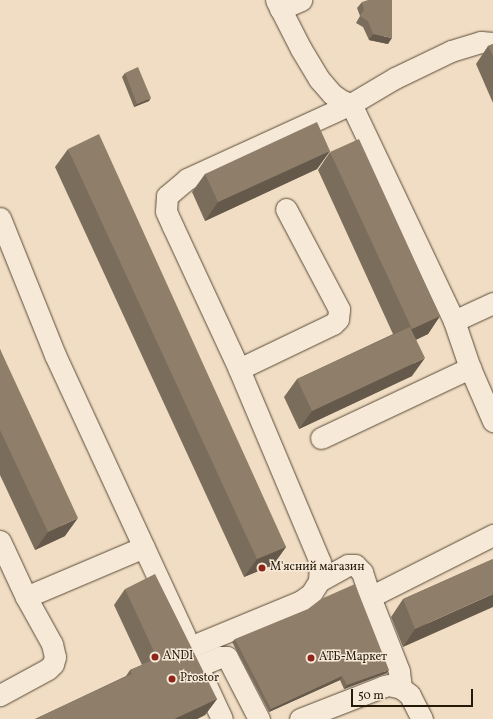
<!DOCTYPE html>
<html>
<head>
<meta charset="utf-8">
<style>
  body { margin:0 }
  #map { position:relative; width:493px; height:719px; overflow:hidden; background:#f1ddc3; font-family:Vollkorn,serif }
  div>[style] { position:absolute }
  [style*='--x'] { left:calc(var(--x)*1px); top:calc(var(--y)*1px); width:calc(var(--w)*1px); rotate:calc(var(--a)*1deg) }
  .roads { filter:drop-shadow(0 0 1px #584b38) drop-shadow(0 0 1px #584b38) }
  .minor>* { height:21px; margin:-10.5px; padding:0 10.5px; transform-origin:10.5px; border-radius:10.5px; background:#f6e9d8 }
  .wall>* { inset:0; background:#7b6d5b }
  .shaded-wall>* { inset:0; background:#64594a }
  .building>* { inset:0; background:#8f7f6a }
  .dots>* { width:11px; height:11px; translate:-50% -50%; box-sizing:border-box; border:2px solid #f6e9d8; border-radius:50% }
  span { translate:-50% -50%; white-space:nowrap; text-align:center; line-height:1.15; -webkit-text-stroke:3px #f6e9d8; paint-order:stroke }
  .poi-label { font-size:12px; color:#251a0a }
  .left { translate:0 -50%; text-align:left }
  .scale { position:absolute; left:351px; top:689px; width:122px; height:18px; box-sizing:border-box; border:2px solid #251a0a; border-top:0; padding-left:5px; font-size:12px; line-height:14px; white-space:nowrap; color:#251a0a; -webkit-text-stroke:3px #f6e9d8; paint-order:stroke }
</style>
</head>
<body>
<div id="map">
  <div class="roads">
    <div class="minor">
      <div style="--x:276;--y:0;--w:55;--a:63"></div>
      <div style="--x:301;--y:49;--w:35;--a:59"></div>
      <div style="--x:319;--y:79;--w:20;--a:49"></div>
      <div style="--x:332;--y:94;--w:12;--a:35"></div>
      <div style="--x:342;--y:101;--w:9;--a:18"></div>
      <div style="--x:351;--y:104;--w:51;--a:-30.6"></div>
      <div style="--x:395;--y:78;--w:62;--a:-25.7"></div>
      <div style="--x:451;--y:51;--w:31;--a:-17"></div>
      <div style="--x:481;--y:42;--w:12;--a:5"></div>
      <div style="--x:280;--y:9;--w:23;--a:-23"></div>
      <div style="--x:0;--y:218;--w:148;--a:68.1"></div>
      <div style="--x:55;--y:355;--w:310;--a:65.2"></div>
      <div style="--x:454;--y:321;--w:50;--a:71.2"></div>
      <div style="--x:470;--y:368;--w:58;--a:66.5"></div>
      <div style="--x:239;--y:369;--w:104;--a:-25.6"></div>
      <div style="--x:333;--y:324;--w:7;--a:-45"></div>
      <div style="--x:338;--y:319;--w:10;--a:-84"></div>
      <div style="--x:339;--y:309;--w:113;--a:-117.9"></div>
      <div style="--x:321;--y:438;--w:165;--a:-25.2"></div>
      <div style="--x:0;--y:541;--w:62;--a:65.1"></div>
      <div style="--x:26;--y:597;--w:54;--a:61"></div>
      <div style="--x:52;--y:644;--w:13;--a:77"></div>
      <div style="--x:55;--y:657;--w:7;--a:106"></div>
      <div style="--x:53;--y:664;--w:7;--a:135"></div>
      <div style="--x:48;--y:669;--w:55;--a:151.6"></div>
      <div style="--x:319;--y:581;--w:33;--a:-29"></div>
      <div style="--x:348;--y:565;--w:7;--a:0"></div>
      <div style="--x:355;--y:565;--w:10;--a:45"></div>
      <div style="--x:362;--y:572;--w:26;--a:72"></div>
      <div style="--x:26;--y:597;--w:128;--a:-23"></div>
      <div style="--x:190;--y:647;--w:120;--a:-22.5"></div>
      <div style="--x:301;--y:601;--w:12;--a:-35"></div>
      <div style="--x:311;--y:594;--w:15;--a:-58"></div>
      <div style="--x:319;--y:581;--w:19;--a:-87"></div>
      <div style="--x:320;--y:562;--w:209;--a:-112.8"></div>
      <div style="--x:239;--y:369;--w:157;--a:-114.9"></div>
      <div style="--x:173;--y:227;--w:17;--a:-114"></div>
      <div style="--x:166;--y:211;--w:15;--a:-86"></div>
      <div style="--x:167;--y:196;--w:26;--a:-40"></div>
      <div style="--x:187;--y:179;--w:180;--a:-24.6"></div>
      <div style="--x:351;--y:104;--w:240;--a:64.6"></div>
      <div style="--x:454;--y:321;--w:43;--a:-24.8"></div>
      <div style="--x:198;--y:666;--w:24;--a:-22"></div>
      <div style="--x:220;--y:657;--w:7;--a:0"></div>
      <div style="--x:227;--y:657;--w:70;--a:62.7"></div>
      <div style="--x:202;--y:676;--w:47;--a:65.1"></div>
      <div style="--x:300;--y:719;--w:90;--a:-21.4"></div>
      <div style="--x:384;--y:686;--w:5;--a:-11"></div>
      <div style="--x:389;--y:685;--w:12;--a:14"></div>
      <div style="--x:422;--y:719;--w:27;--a:-117"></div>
      <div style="--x:410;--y:695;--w:11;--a:-142"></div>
      <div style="--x:401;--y:688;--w:17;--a:-97"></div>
      <div style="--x:399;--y:671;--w:79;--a:-111.4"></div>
      <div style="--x:370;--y:597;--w:138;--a:-26.8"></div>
    </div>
  </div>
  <div class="wall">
    <div style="clip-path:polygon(362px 2px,388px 44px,369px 40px,363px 27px,356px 23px,360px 16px,357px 8px)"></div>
    <div style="clip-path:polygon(493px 44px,493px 103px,476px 64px,488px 46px)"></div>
    <div style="clip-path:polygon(125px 73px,149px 101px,134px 107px,122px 77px)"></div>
    <div style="clip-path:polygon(68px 149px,286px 547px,273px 565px,244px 577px,55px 167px)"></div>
    <div style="clip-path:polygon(330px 151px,317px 169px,205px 221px,192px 192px,205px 174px)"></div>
    <div style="clip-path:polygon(330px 152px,440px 316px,428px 334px,416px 340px,412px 376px,299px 429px,284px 397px,297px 379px,393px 334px,318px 170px)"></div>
    <div style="clip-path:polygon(0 349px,65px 536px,35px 550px,0 475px)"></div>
    <div style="clip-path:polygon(493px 559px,403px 647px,391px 617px,403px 599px)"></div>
    <div style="clip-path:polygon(125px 589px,217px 699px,205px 715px,197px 719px,35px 719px,126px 676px,130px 670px,142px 665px,114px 605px)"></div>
    <div style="clip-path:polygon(235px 639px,387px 673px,344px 689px,340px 680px,269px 712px,232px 642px)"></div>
  </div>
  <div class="shaded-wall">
    <div style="clip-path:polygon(373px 34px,392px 38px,388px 44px,369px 40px)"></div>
    <div style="clip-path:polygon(151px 98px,149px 101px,134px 107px,137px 104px)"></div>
    <div style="clip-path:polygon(330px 151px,317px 169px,205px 221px,218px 202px)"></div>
    <div style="clip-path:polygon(440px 316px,428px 334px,399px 347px,412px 329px)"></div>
    <div style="clip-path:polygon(425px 358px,412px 376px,299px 429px,312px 411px)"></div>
    <div style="clip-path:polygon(78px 518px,65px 536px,35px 550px,48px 532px)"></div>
    <div style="clip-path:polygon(286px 547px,273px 565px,244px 577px,257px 559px)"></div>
    <div style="clip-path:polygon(493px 594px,493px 607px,403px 647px,415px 629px)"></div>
    <div style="clip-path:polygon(389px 670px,387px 673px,344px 689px,347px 685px)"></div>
    <div style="clip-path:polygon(342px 676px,340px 680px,269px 712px,271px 709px)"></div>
    <div style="clip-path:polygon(217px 699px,205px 715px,197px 719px,174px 719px)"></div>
  </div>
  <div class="building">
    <div style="clip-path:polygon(368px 0,392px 0,392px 38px,373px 34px,368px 21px,360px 16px,364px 10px,362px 2px)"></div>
    <div style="clip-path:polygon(493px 44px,493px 56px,488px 46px)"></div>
    <div style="clip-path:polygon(138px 67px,151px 98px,137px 104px,125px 73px)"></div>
    <div style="clip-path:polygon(317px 122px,330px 151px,218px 202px,205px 174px)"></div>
    <div style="clip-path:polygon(99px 134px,286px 547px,257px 559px,68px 149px)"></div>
    <div style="clip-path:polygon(359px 139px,440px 316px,412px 329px,330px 152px)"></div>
    <div style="clip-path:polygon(410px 327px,425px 358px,312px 411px,297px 379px)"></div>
    <div style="clip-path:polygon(0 349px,78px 518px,48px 532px,0 430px)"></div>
    <div style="clip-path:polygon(493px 559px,493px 594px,415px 629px,403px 599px)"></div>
    <div style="clip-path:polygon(155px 574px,217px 699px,174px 719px,35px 719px,132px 674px,130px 670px,157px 658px,125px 589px)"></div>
    <div style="clip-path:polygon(355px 584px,389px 670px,347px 685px,342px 676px,271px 709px,235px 639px,308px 609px,321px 599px)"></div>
  </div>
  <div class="dots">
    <div style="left:262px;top:568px;background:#8f2418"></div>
    <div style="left:155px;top:657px;background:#8f2418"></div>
    <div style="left:311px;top:658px;background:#8f2418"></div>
    <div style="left:172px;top:679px;background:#8f2418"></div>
  </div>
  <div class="poi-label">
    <span class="left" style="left:270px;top:568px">М'ясний магазин</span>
    <span class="left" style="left:163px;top:657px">ANDI</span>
    <span class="left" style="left:319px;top:658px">АТБ-Маркет</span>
    <span class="left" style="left:180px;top:679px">Prostor</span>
  </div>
  <div class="scale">50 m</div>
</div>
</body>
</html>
